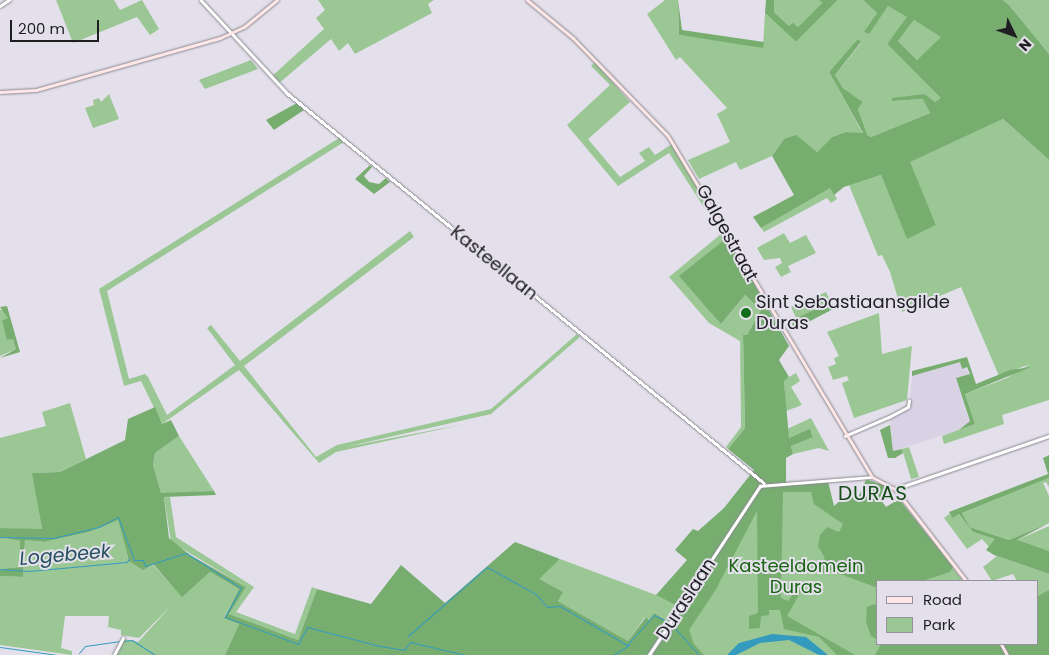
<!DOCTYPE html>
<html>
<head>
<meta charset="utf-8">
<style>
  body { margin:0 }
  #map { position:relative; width:1049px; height:655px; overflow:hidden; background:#e4e0eb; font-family:Poppins,sans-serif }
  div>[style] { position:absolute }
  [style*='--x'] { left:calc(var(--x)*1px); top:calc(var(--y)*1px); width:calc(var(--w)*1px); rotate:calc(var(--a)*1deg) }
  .built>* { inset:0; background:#d8d2e4 }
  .green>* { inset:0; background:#9bc795 }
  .forest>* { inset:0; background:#77ae70 }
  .water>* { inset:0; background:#349bbf }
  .stream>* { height:1px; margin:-0.5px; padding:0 0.5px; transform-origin:0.5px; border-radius:0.5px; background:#349bbf }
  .roads { filter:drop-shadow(0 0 1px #8b8891) drop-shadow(0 0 1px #8b8891) }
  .street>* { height:2.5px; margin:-1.25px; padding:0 1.25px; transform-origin:1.25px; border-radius:1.25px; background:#fff }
  .secondary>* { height:3px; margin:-1.5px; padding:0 1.5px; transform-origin:1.5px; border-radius:1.5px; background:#fee7e6 }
  .dots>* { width:14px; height:14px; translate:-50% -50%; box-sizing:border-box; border:2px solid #e4e0eb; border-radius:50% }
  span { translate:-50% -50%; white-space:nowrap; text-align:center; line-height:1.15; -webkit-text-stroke:4px #e4e0eb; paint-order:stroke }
  .street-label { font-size:18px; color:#1f1e22 }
  .poi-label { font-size:18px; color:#1f1e22 }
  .left { translate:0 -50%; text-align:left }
  .park-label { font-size:18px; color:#186411 }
  .water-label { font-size:19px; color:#244f5f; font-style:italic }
  .quarter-label { font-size:20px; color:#164c18; letter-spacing:1px }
  .legend { position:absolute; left:876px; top:580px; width:162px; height:65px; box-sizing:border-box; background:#e4e0eb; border:1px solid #95929b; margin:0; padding:6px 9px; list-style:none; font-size:15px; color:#1f1e22 }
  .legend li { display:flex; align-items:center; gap:10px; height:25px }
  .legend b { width:25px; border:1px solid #95929b }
  .north { position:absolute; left:989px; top:10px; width:50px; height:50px; -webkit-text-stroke:4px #e4e0eb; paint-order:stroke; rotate:132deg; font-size:14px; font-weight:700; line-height:20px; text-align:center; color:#1f1e22 }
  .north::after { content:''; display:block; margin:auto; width:18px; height:22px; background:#1f1e22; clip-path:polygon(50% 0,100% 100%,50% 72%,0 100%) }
  .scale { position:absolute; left:10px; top:20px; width:89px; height:22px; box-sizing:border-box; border:2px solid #1f1e22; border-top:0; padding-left:6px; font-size:15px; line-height:18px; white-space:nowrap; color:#1f1e22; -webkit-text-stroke:4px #e4e0eb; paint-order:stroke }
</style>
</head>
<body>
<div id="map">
  <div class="built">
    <div style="clip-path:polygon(960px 361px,970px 374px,956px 379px,970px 422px,959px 430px,893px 451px,890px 418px,909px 408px,912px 376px)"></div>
  </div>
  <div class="green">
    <div style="clip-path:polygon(56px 0,114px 0,120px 10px,142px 0,159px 29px,150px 35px,137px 17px,73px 43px)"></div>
    <div style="clip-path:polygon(318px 0,434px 0,428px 4px,432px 13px,355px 54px,348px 43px,339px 51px,331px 39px,278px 84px,271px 77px,324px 29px,316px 18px,325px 10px)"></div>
    <div style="clip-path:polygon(665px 0,678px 0,679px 35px,763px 47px,765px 13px,796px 42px,838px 0,863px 0,877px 13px,865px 32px,868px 34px,888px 6px,908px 17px,887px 44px,942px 98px,935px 102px,925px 94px,892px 101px,924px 99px,930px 113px,871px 137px,866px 135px,858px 109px,863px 102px,843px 88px,835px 75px,861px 43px,858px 40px,829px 72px,863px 134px,846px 132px,832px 137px,817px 152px,784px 139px,772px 156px,740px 170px,736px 162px,699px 179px,688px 160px,730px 142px,717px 114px,727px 108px,680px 57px,676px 60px,647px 14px)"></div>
    <div style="clip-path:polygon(774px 0,819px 0,822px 3px,798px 27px,789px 26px,774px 12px)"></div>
    <div style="clip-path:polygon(1003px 0,1049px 0,1049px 54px,1009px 5px)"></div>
    <div style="clip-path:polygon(914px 20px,942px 37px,917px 60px,898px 41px)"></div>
    <div style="clip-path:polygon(251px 60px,258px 69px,205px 89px,199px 80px)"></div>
    <div style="clip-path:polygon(595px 62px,630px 102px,588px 139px,620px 177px,645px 161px,639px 153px,649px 147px,655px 155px,672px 144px,728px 237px,721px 324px,745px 295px,761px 310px,747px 335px,743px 335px,745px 428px,728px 449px,726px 447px,741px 427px,740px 341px,709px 323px,669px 277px,721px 234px,669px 153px,618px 186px,567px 125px,610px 85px,591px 66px)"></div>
    <div style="clip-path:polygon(109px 94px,119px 119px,93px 128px,85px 108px,94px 105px,93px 100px,99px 98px,101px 102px)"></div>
    <div style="clip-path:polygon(1003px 119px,1049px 160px,1049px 400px,1002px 415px,1004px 424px,944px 444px,942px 436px,975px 424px,965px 394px,1007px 378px,1030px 364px,999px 376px,961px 287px,902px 312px,890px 272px,882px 255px,878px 256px,849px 185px,881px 175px,907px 238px,936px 225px,909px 162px)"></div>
    <div style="clip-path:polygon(339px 138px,344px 142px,107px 291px,129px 379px,145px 374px,148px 377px,167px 415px,235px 365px,207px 328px,211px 325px,240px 361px,410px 231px,414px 237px,244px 366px,316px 457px,337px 445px,491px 409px,577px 334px,580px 337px,491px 414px,345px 447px,465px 424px,336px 452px,319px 463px,239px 370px,162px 424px,141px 381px,124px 386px,99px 289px)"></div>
    <div style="clip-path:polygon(830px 187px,837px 199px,831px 203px,827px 198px,764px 232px,761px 228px)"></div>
    <div style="clip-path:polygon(784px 233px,790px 243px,806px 235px,816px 253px,788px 266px,791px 272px,781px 277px,775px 267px,782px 263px,780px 258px,764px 260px,757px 248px)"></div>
    <div style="clip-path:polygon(826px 292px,831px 302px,796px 318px,791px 307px)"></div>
    <div style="clip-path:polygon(5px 309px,8px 318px,2px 320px,8px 340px,13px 338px,16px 349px,0 356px,0 310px)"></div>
    <div style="clip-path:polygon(879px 313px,882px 354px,912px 346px,907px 400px,854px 418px,842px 383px,849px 380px,847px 376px,833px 380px,828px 367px,836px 364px,834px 358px,839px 356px,827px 332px)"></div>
    <div style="clip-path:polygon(796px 373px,800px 381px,791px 387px,802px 405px,786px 411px,784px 380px)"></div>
    <div style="clip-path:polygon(70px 403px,86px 459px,60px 472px,33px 473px,42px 530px,0 528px,0 438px,46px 426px,42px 412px)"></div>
    <div style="clip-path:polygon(811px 418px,829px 451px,819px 448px,793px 454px,791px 446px,813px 436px,810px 430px,789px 438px,787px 429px)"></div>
    <div style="clip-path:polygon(179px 436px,214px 491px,161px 494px,153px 465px,155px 453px)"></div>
    <div style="clip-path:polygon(909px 447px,919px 477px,911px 479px,902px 449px)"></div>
    <div style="clip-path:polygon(1049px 478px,1049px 487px,1046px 482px,1043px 483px,1049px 496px,1049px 523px,1009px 540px,970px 527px,962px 513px)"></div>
    <div style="clip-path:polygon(867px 479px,889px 488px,892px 491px,880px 499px,886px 507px,929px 537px,963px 581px,878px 581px,878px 644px,1038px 644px,1038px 581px,1017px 581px,1013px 574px,992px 581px,983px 567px,997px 556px,1049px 574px,1049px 655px,653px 655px,760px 491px,818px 482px,833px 508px,843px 498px,859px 496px)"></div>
    <div style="clip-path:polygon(164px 497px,170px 497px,176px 537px,254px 587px,236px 612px,295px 634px,312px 587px,317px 589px,298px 640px,228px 614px,246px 587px,171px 542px)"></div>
    <div style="clip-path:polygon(949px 514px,952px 517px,959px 514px,973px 532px,996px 539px,989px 547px,982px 539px,967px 549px,944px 518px)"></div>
    <div style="clip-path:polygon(118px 519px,129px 561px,152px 564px,182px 596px,210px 572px,239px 589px,224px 617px,239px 624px,225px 655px,115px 655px,124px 639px,138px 642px,172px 605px,139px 638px,121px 635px,121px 630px,108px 627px,109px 616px,65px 616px,61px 648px,72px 651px,72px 655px,0 645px,0 576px,23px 577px,25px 540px,44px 542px,89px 532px)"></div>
    <div style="clip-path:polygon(1049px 526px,1049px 551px,1017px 541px,1012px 546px,1008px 544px)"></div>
    <div style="clip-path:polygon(0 537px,20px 541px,19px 567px,0 569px)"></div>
    <div style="clip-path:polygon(560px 559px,656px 595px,678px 606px,669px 622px,654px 613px,649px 620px,645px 617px,628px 641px,558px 601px,562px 592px,538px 579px)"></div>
  </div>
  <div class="forest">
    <div style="clip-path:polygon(678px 0,682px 30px,764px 42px,763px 48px,679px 35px)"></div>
    <div style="clip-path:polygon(766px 0,774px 0,774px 12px,789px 26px,793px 23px,798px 27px,822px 3px,819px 0,838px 0,796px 42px,765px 13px)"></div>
    <div style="clip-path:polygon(evenodd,863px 0,1003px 0,1009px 5px,1049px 54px,1049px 160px,1003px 119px,910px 162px,936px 225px,907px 239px,881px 175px,844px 187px,834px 195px,830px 188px,761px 228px,753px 217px,794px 195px,772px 156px,784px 139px,796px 135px,817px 152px,832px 137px,846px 132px,863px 133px,829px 72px,858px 39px,861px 42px,835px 75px,843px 88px,863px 102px,858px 109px,867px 135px,871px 137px,930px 113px,923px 99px,892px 101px,892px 98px,925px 94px,935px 102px,941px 98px,887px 44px,907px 17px,888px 6px,869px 34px,864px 32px,877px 13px,863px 0,914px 20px,941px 37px,917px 60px,898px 41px,914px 20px)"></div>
    <div style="clip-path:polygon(297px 103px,304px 110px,274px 130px,266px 120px)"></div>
    <div style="clip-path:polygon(370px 165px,372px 167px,364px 176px,369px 182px,379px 184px,386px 178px,390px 182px,374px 194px,355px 179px)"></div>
    <div style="clip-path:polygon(728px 237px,789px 346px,779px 360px,789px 377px,784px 381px,789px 438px,810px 429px,813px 437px,791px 446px,793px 454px,786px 458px,786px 484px,828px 481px,834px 506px,843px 498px,859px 496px,866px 480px,888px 486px,893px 490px,880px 499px,886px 507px,899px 499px,953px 567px,950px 572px,922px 581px,878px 581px,878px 588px,829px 570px,824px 574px,818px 567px,825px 558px,818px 546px,820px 535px,827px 527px,839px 532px,843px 524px,814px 504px,811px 492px,783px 492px,781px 598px,788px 601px,799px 585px,802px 590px,787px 616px,855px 655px,837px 655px,819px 637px,784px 629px,780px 610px,769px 610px,769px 615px,761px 616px,760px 628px,749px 629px,749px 616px,758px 613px,757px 511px,715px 591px,689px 630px,694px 644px,704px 655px,652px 655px,683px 609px,656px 595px,687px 560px,675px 550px,693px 529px,698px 531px,724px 508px,754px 470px,728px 449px,745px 428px,743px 335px,747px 335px,761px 310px,745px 295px,721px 324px,679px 276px)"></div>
    <div style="clip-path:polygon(831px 302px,835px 308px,795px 329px,792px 324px,796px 318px)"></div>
    <div style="clip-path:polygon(7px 306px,20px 352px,0 358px,16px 349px,13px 339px,7px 340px,2px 320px,8px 318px,0 307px)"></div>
    <div style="clip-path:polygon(967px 357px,976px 384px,1010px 370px,1031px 367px,965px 394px,975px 424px,959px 430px,970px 421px,956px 378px,970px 374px,967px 367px,962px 369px,960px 362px,912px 376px,912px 371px)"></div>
    <div style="clip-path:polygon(155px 407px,162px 424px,171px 420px,179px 436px,155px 453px,153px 465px,161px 493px,214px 491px,216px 495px,164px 497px,169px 538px,190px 555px,246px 587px,229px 614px,298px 640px,317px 589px,371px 604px,401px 565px,445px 603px,515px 542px,560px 559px,539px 579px,563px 592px,558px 601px,628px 641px,646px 617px,649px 620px,654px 613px,669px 622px,647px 655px,225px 655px,239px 624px,224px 618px,239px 589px,210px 572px,182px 597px,153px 564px,143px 570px,129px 561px,118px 520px,89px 532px,44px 542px,25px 540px,23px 577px,0 576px,0 569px,19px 567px,20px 541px,0 537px,0 528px,42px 529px,32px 473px,60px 472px,125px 440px,128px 419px)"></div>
    <div style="clip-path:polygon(890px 425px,893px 451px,902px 449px,903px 453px,895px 458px,888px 458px,880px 430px)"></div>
    <div style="clip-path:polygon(1049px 455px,1049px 478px,962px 513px,970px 527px,1009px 540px,1049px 523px,1017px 540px,1049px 551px,1049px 574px,994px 555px,986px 550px,995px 539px,973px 532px,959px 514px,952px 518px,949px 512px,1048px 474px,1043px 458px)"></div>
    <div style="clip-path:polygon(1049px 590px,1049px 655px,1008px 655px,1003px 644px,1038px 644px,1038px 596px)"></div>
    <div style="clip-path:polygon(875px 604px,878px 607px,878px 640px,871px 636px,866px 622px,867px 607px)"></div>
    <div style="clip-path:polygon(881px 644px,1000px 644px,1005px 655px,875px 655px)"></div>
  </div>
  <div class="water">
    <div style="clip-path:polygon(772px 634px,806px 637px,828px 655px,819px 655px,789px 640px,760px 643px,736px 655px,727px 655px,739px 643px)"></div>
  </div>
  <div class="stream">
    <div style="--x:0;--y:537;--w:53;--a:1.1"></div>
    <div style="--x:53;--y:538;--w:47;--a:-13.4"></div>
    <div style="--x:99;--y:527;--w:21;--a:-28"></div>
    <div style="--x:118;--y:517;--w:46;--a:69.6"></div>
    <div style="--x:134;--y:560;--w:9;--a:0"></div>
    <div style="--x:143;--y:560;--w:6;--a:72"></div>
    <div style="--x:145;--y:566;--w:43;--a:-17.6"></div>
    <div style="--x:186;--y:553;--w:65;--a:32.5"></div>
    <div style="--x:241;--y:588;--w:33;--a:119"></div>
    <div style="--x:225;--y:617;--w:78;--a:20.3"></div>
    <div style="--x:298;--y:644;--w:19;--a:-62"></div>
    <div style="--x:307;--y:627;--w:75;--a:14.6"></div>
    <div style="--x:380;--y:646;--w:24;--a:9"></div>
    <div style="--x:404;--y:650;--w:10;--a:-53"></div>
    <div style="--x:410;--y:642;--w:57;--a:13.3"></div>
    <div style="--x:0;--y:569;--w:29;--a:4"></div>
    <div style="--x:29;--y:571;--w:98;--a:-5.2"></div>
    <div style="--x:127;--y:562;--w:4;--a:-63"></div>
    <div style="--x:672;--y:625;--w:40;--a:48"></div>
    <div style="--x:408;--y:636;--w:105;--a:-41.1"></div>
    <div style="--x:487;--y:567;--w:56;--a:28.9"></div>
    <div style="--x:536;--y:594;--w:17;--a:50"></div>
    <div style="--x:547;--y:607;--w:13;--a:-4"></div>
    <div style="--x:560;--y:606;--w:78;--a:30.2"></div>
    <div style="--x:627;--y:645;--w:40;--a:-48"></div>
    <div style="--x:654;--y:615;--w:16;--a:27"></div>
    <div style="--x:124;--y:641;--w:8;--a:-7"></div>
    <div style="--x:132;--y:640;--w:27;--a:33"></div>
    <div style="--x:0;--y:647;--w:59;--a:7.9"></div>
    <div style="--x:79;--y:653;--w:9;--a:-49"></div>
    <div style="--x:85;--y:646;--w:34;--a:-8"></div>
    <div style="--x:63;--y:655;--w:7;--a:0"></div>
    <div style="--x:613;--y:655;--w:19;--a:-32"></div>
  </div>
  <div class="roads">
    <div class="street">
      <div style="--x:201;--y:0;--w:127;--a:47.2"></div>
      <div style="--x:287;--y:93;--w:616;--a:39.27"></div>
      <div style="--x:0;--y:6;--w:11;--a:-34"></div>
      <div style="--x:845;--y:436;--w:48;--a:-23.4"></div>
      <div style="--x:889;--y:417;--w:21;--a:-28"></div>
      <div style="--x:908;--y:407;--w:6;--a:-81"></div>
      <div style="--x:895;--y:489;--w:163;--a:-19"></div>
      <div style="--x:114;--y:655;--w:19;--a:-62"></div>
      <div style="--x:649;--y:655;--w:202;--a:-56.7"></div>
      <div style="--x:760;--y:486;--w:112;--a:-4.6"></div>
    </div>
    <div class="secondary">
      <div style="--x:527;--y:0;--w:60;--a:39.6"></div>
      <div style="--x:573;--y:38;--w:136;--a:45.9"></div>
      <div style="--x:668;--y:136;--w:397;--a:59.1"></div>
      <div style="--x:872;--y:477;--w:26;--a:28"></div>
      <div style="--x:895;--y:489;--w:116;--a:52.3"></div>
      <div style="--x:0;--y:92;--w:36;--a:-3"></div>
      <div style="--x:36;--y:90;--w:191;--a:-15.8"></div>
      <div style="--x:220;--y:38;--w:26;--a:-25"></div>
      <div style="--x:244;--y:27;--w:43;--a:-39.3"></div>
      <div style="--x:1001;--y:644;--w:13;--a:61"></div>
    </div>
  </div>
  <div class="dots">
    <div style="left:746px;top:313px;background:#116e19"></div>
  </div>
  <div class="street-label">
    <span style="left:727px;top:233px;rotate:61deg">Galgestraat</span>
    <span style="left:494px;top:263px;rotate:39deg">Kasteellaan</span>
    <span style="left:686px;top:599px;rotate:-57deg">Duraslaan</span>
  </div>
  <div class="poi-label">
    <span class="left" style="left:756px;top:313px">Sint Sebastiaansgilde<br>Duras</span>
  </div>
  <div class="park-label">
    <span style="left:796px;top:577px">Kasteeldomein<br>Duras</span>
  </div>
  <div class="water-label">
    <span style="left:65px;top:555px;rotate:-5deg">Logebeek</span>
  </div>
  <div class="quarter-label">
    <span style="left:873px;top:493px">DURAS</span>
  </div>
  <ul class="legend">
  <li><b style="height:6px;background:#fee7e6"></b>Road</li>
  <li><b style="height:14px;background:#9bc795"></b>Park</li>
  </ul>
  <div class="north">N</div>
  <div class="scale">200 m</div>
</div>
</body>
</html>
